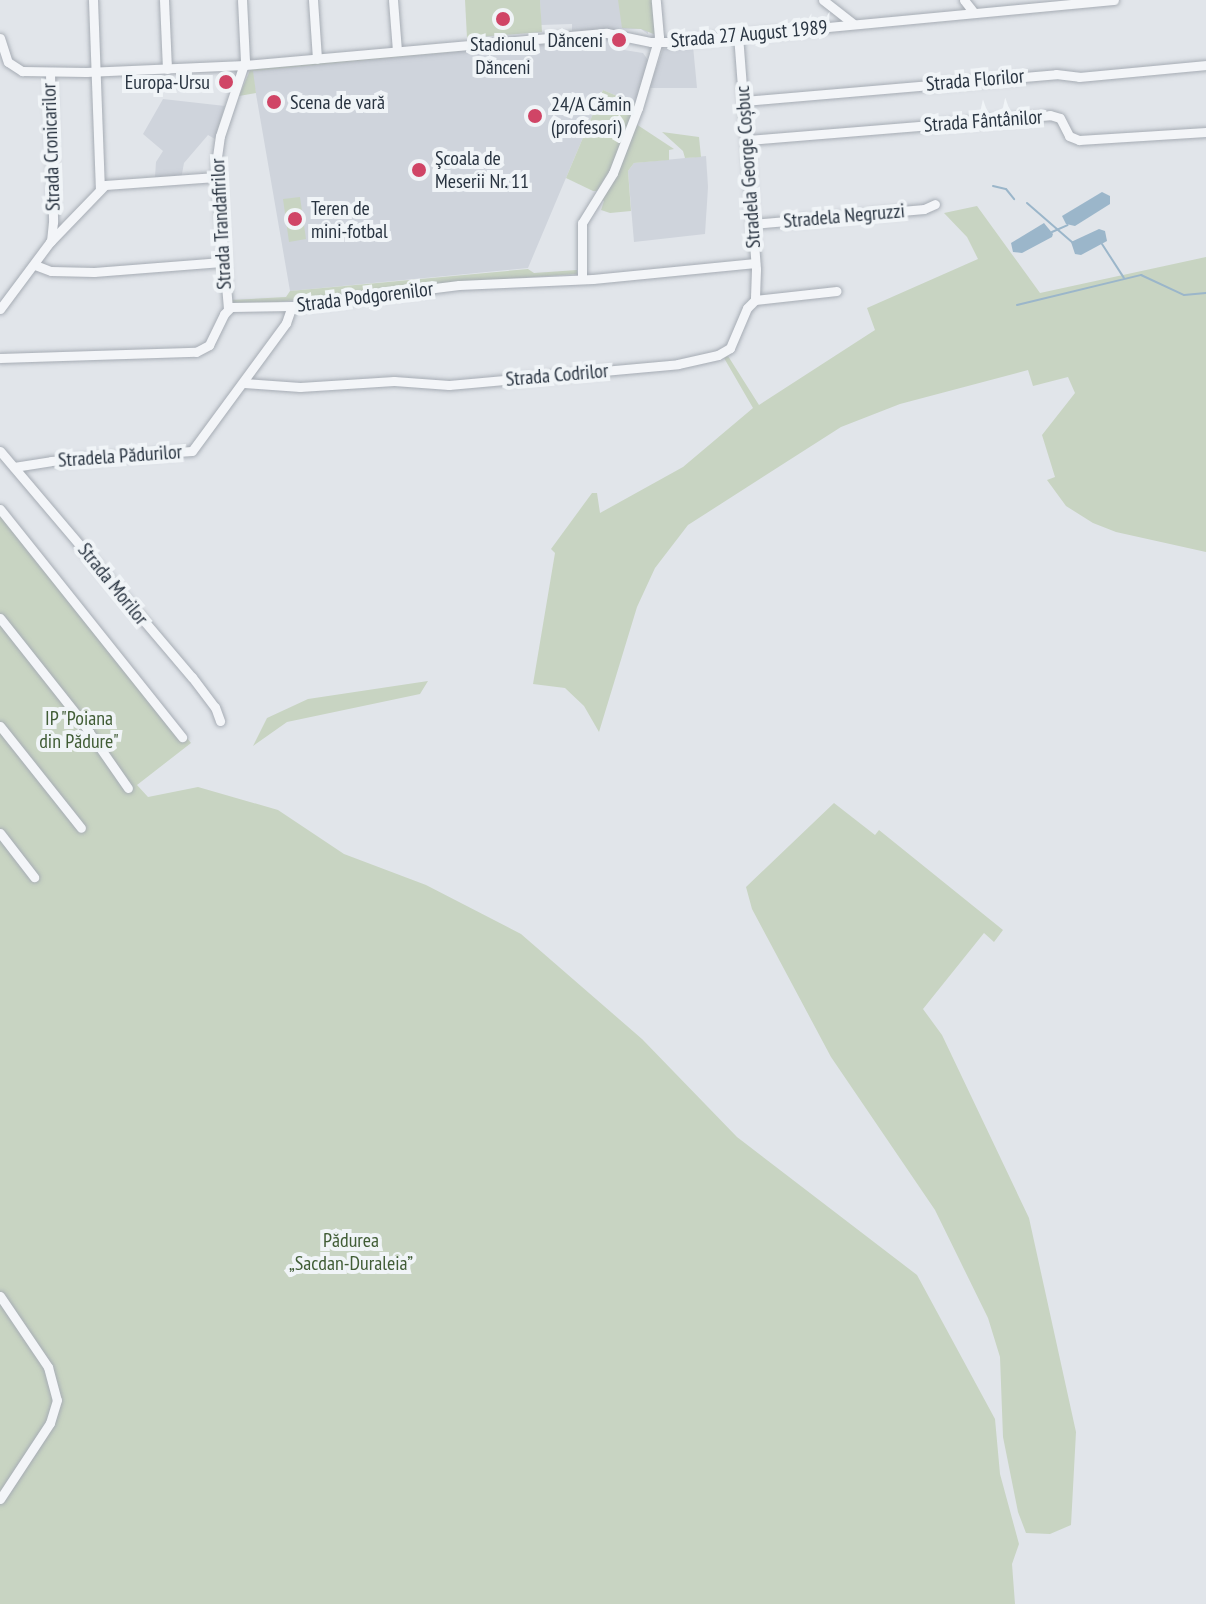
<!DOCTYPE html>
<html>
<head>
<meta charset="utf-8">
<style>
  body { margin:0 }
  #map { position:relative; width:1206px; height:1604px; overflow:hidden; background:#e1e5ea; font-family:"PT Sans Narrow",sans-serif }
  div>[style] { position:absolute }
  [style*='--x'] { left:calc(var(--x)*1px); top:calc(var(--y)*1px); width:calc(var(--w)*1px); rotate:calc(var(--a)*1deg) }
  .built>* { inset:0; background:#cfd4dc }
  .green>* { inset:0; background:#c8d4c2 }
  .water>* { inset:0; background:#9bb6ca }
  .stream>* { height:2px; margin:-1px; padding:0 1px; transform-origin:1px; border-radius:1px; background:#9bb6ca }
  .roads { filter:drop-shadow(0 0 2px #a6acb4) drop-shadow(0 0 2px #a6acb4) }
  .minor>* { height:9px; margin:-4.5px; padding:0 4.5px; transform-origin:4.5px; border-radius:4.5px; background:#f3f5f8 }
  .dots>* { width:22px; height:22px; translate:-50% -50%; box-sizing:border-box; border:4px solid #f0f4f7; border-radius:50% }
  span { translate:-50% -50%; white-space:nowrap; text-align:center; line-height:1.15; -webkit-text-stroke:8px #f0f4f7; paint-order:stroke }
  .street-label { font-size:20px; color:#293441 }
  .poi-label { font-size:20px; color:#293441 }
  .right { translate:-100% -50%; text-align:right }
  .left { translate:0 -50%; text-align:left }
  .park-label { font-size:20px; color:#415d36 }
</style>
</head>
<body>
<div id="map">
  <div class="built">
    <div style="clip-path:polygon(540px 0,647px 0,648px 34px,641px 29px,572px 31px,572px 24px,541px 25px)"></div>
    <div style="clip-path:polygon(616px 36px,618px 49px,643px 53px,650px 63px,636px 104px,603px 90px,528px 268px,290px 291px,252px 71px)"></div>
    <div style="clip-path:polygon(693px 46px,697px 88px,649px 88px,663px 49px)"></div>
    <div style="clip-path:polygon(163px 99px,225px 106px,215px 139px,208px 135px,184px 163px,181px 179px,155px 177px,156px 162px,163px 151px,143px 134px)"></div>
    <div style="clip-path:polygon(706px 156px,708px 187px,705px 234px,634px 242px,628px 171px,634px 163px)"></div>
  </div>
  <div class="green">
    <div style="clip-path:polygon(465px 0,540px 0,542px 32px,467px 38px)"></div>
    <div style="clip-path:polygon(618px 0,653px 0,656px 35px,641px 29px,622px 28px)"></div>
    <div style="clip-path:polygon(616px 36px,253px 71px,256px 93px,239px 96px,251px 68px)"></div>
    <div style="clip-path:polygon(603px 90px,636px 104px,617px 159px,597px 191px,593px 191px,566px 178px)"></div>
    <div style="clip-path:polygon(636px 124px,674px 149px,669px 150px,669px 160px,634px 163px,628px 171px,631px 211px,610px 213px,601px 210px,604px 201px,599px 199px)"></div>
    <div style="clip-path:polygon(662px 132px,699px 137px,701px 157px,685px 158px,683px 151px)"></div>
    <div style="clip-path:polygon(300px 197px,306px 239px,289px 242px,283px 199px)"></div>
    <div style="clip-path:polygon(977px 206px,1040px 293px,1206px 257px,1206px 552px,1116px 532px,1093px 523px,1066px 506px,1047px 480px,1055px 477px,1042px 435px,1075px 393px,1068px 377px,1033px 386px,1028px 370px,900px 404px,841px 427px,688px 525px,655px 568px,637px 607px,599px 732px,584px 706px,565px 688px,533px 684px,555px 553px,551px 549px,592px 493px,597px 493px,600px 513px,683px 467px,753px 408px,724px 358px,728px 356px,759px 405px,875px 330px,867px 308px,978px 259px,967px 237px,944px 213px)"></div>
    <div style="clip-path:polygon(528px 269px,534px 273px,577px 270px,577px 274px,447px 283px,278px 302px,231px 303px,231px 300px,286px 297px,290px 291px)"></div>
    <div style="clip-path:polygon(0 504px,191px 743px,137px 785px,148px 797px,198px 787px,278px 810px,344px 854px,426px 885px,521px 934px,642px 1039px,737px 1137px,917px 1275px,995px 1419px,1000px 1474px,1019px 1544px,1012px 1564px,1015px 1604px,0 1604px)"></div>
    <div style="clip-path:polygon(428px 681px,420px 694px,287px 722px,253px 746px,267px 718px,308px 699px)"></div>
    <div style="clip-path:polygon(834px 803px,875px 835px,879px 830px,1003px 930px,994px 942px,984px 933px,923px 1009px,942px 1035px,1029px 1218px,1076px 1432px,1071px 1525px,1050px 1534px,1026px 1533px,1018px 1512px,1003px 1437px,1000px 1357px,988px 1318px,935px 1210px,831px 1057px,752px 909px,746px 887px)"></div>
  </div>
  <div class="water">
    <div style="clip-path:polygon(1102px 192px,1110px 196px,1110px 204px,1075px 226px,1066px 224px,1062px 216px)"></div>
    <div style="clip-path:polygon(1044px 223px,1053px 234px,1052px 237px,1022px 253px,1013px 252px,1011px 243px)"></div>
    <div style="clip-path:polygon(1099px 229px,1105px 231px,1107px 241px,1081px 255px,1075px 254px,1071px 242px)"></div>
  </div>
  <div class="stream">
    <div style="--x:993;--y:186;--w:13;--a:13"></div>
    <div style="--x:1006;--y:189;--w:13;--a:51"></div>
    <div style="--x:1027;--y:203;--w:61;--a:41"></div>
    <div style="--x:1052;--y:232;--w:17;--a:-24"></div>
    <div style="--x:1102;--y:244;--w:40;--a:57.1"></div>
    <div style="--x:1017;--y:305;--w:128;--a:-13.6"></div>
    <div style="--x:1141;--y:275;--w:47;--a:24.9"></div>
    <div style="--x:1184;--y:295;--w:22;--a:-5"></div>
  </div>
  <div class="roads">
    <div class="minor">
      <div style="--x:93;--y:0;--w:189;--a:87.9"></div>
      <div style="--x:164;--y:0;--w:69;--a:87.5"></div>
      <div style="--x:313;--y:0;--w:59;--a:86.1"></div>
      <div style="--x:393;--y:0;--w:51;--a:85.5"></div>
      <div style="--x:823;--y:0;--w:39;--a:38"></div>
      <div style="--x:964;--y:0;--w:16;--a:52"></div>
      <div style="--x:738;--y:35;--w:235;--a:85.6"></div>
      <div style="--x:756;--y:269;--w:31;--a:92"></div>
      <div style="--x:0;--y:38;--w:25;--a:72"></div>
      <div style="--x:8;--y:62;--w:17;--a:33"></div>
      <div style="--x:22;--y:71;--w:64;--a:0.9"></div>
      <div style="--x:86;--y:72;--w:159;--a:-2.5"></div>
      <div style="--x:245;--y:65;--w:363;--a:-5.1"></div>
      <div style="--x:607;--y:33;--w:45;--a:11.6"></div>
      <div style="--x:651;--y:42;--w:18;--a:0"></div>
      <div style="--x:669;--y:42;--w:447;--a:-5.4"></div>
      <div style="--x:50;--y:73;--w:149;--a:88.8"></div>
      <div style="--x:53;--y:222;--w:19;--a:96"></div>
      <div style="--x:744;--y:101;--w:313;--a:-4.9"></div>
      <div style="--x:1056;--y:74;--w:23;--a:7"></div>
      <div style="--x:1079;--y:77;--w:128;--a:-5.4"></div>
      <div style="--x:748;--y:140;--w:303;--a:-4.7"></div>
      <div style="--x:1050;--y:115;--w:10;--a:17"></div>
      <div style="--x:1060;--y:118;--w:20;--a:63"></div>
      <div style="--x:1069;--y:136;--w:11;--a:22"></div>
      <div style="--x:1079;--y:140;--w:127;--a:-3.6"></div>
      <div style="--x:752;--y:224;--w:173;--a:-5"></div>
      <div style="--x:924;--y:209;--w:12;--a:-24"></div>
      <div style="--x:35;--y:265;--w:17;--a:21"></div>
      <div style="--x:51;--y:271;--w:43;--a:1.3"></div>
      <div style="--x:94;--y:272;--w:128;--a:-4.5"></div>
      <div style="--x:582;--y:278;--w:55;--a:-90"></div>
      <div style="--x:582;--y:223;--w:59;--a:-58.2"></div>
      <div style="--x:613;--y:173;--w:70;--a:-69"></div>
      <div style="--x:638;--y:108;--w:74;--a:-73.5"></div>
      <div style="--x:659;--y:37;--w:37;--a:-95"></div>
      <div style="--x:0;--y:309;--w:84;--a:-53.3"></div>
      <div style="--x:50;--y:242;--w:79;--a:-46"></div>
      <div style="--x:105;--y:185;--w:111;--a:-4.1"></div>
      <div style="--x:228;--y:309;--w:145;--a:-94.7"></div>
      <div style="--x:216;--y:164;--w:28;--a:-82"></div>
      <div style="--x:220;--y:136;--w:79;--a:-71.6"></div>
      <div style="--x:245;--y:61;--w:61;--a:-92.8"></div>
      <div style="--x:0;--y:358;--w:196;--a:-1.8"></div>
      <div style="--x:196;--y:352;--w:15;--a:-28"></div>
      <div style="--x:209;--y:345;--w:34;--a:-64"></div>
      <div style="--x:224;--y:314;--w:10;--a:-45"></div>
      <div style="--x:231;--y:307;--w:61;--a:-0.9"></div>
      <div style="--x:292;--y:306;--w:168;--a:-7.2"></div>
      <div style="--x:459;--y:285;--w:134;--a:-2.6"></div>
      <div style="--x:593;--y:279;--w:163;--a:-5.6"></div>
      <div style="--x:244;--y:383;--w:56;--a:4.1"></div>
      <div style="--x:300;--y:387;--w:94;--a:-3.7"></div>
      <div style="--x:394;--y:381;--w:55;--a:4.2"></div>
      <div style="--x:449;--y:385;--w:230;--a:-5.2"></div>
      <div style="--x:678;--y:364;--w:41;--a:-12.7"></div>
      <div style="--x:718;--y:355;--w:14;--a:-30"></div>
      <div style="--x:730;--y:348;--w:43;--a:-67"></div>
      <div style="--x:747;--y:308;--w:11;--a:-45"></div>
      <div style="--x:755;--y:300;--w:82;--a:-6.3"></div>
      <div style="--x:0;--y:451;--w:297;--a:49.7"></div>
      <div style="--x:192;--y:677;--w:38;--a:53"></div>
      <div style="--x:215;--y:707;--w:15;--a:70"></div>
      <div style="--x:14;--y:467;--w:37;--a:-9"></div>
      <div style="--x:51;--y:461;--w:141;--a:-4.1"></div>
      <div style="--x:192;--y:451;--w:159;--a:-53.7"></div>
      <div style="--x:286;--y:323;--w:18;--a:-71"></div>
      <div style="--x:0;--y:509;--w:292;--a:51.4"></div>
      <div style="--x:0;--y:618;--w:129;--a:51.6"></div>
      <div style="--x:80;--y:719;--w:84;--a:55.2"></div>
      <div style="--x:0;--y:726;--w:130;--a:51.5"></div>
      <div style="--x:0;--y:833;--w:56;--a:52.3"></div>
      <div style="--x:0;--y:1296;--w:86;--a:55.9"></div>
      <div style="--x:48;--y:1367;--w:34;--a:75"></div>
      <div style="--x:57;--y:1400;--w:24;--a:107"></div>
      <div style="--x:50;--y:1423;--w:91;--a:123.3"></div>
    </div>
  </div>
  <div class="dots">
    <div style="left:503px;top:19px;background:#d04566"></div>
    <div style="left:619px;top:40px;background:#d04566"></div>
    <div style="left:226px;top:82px;background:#d04566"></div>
    <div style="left:274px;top:102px;background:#d04566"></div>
    <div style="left:535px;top:116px;background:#d04566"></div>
    <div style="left:419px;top:170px;background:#d04566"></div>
    <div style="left:295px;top:219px;background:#d04566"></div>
  </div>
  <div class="street-label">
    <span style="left:749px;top:34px;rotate:-5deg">Strada 27 August 1989</span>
    <span style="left:975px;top:80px;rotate:-5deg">Strada Florilor</span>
    <span style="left:983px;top:121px;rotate:-4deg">Strada Fântânilor</span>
    <span style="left:51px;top:147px;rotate:-92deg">Strada Cronicarilor</span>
    <span style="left:748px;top:167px;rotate:-94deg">Stradela George Coșbuc</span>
    <span style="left:844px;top:216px;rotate:-5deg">Stradela Negruzzi</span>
    <span style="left:221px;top:224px;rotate:-93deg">Strada Trandafirilor</span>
    <span style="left:365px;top:297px;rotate:-7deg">Strada Podgorenilor</span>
    <span style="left:557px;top:375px;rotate:-5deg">Strada Codrilor</span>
    <span style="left:120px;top:456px;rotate:-4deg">Stradela Pădurilor</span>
    <span style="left:113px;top:584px;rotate:51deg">Strada Morilor</span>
  </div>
  <div class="poi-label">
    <span class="right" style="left:603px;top:40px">Dănceni</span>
    <span style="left:503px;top:56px">Stadionul<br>Dănceni</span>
    <span class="right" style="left:210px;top:82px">Europa-Ursu</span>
    <span class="left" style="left:290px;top:102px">Scena de vară</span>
    <span class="left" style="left:551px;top:116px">24/A Cămin<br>(profesori)</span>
    <span class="left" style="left:435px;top:170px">Şcoala de<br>Meserii Nr. 11</span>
    <span class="left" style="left:311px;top:220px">Teren de<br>mini-fotbal</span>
  </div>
  <div class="park-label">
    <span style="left:79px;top:730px">IP "Poiana<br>din Pădure"</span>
    <span style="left:351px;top:1252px">Pădurea<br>„Sacdan-Duraleia”</span>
  </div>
</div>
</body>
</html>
